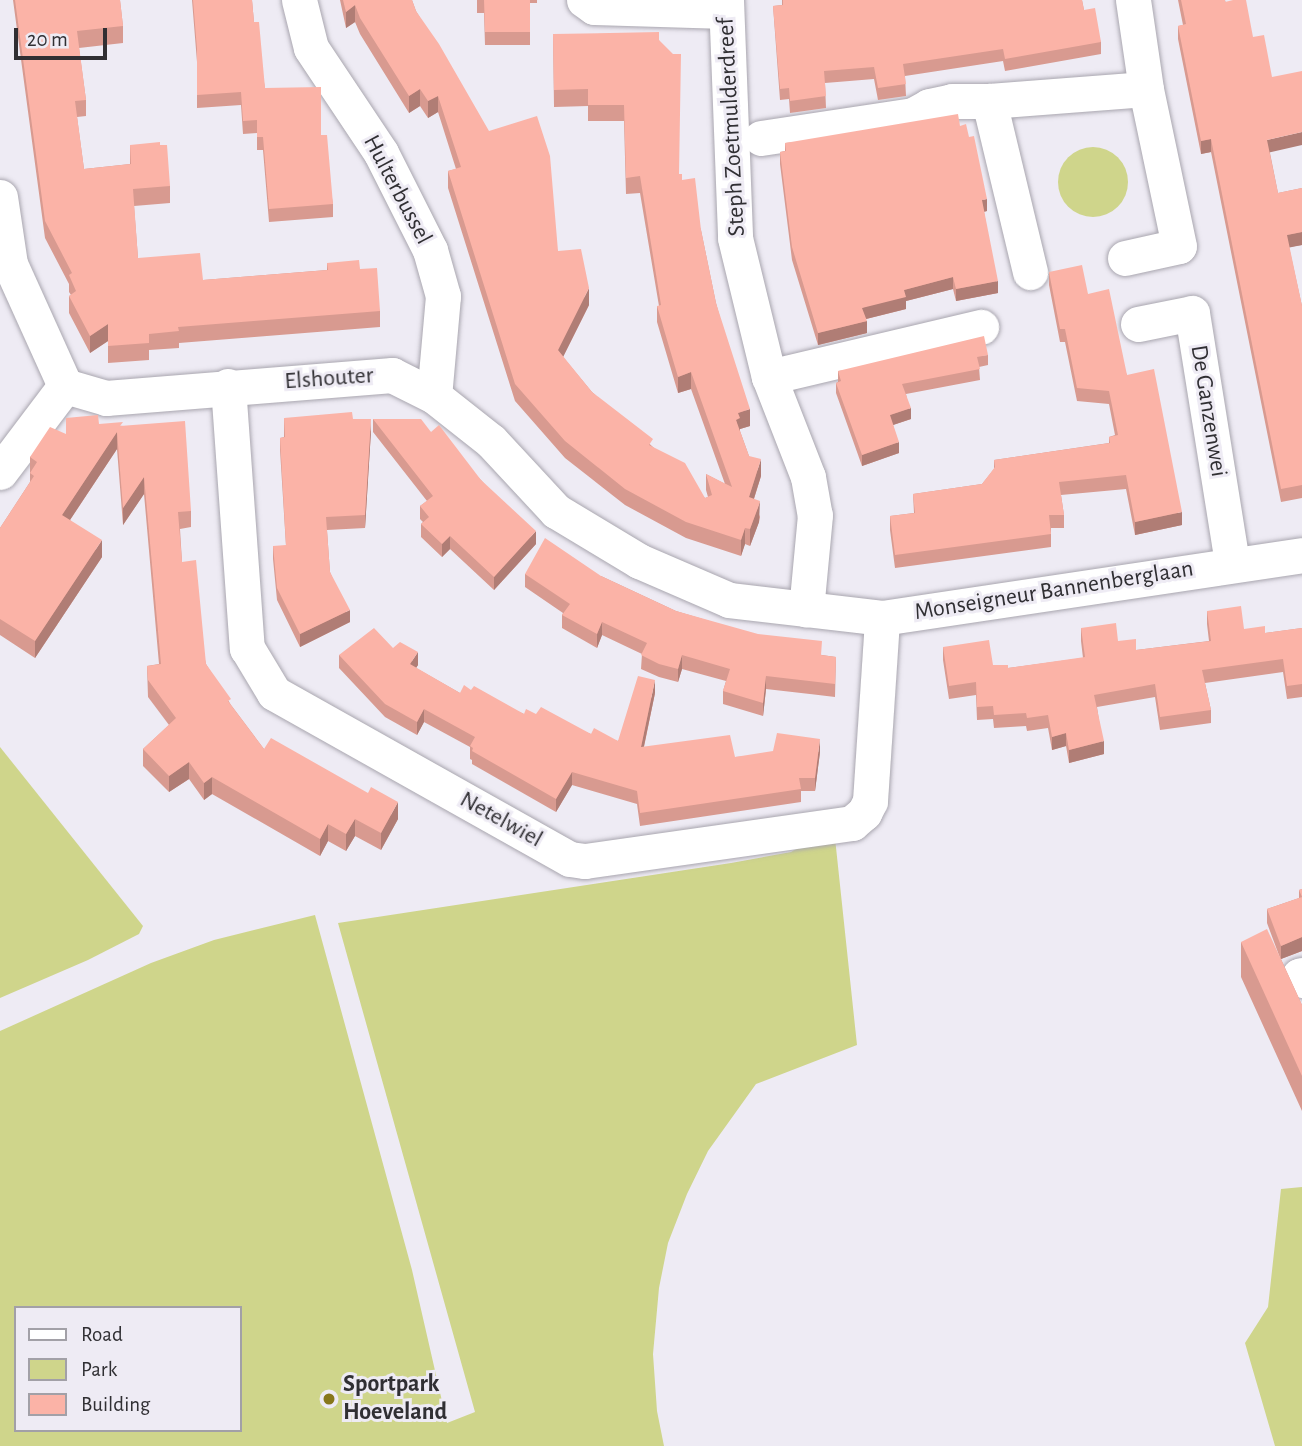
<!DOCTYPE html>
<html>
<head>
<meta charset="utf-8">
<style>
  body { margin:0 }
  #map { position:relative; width:1302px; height:1446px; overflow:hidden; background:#eeebf4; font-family:"Alegreya Sans",sans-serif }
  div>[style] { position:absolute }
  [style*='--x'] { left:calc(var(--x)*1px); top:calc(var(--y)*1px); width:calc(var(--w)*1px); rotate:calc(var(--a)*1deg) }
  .green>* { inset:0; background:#cfd58b }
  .round { border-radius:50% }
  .roads { filter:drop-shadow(0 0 2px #a9a6af) drop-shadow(0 0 2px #a9a6af) }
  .minor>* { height:35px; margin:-17.5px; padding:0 17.5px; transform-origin:17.5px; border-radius:17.5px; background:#fff }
  .wall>* { inset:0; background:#d89a90 }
  .shaded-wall>* { inset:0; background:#b07d75 }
  .building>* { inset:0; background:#fbb3a7 }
  .dots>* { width:19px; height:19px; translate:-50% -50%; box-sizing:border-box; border:4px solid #eeebf4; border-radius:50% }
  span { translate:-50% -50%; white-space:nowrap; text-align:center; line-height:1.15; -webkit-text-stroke:6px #eeebf4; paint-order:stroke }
  .street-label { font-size:24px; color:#302f33 }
  .poi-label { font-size:24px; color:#302f33; font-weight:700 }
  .left { translate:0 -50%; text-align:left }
  .legend { position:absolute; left:14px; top:1306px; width:228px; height:126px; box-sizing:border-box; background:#eeebf4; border:2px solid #a2a0a7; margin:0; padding:9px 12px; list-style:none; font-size:21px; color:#302f33 }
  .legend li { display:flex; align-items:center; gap:14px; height:35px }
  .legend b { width:35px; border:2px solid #a2a0a7 }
  .scale { position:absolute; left:14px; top:28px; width:93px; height:32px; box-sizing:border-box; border:4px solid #302f33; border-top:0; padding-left:9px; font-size:21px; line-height:24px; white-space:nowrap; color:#302f33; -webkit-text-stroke:5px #eeebf4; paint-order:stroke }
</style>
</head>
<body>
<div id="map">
  <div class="green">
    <div class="round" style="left:1058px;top:147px;width:70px;height:70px"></div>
    <div style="clip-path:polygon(0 747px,143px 926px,139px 934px,88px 960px,0 998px)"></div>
    <div style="clip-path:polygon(evenodd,835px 838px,857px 1045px,756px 1084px,708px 1151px,687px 1194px,668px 1243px,659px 1288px,653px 1354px,657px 1411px,664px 1446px,0 1446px,0 1031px,151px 963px,214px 940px,315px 915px,412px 1270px,447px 1423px,475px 1412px,338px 923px,731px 863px,791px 852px,811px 840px,835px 838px,16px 1308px,240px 1308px,240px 1430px,16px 1430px,16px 1308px)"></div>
    <div style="clip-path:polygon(1302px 1187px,1302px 1446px,1275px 1446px,1245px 1343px,1268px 1307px,1281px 1189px)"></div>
  </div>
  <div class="roads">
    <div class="minor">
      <div style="--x:299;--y:0;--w:49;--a:76"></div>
      <div style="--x:311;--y:48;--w:126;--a:56.3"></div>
      <div style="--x:381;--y:153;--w:109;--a:63.2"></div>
      <div style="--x:430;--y:250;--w:48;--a:74.2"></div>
      <div style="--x:443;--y:296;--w:100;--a:95.1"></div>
      <div style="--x:584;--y:0;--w:12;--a:35"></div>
      <div style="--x:594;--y:7;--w:132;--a:1.7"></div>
      <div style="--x:726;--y:0;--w:238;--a:87.8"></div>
      <div style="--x:735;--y:238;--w:143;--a:76.3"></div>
      <div style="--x:769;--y:377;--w:107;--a:68.7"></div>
      <div style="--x:808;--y:477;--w:39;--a:80"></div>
      <div style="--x:815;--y:515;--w:95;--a:95.4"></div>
      <div style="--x:989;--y:101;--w:176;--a:76.5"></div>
      <div style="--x:761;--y:138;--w:154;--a:-8.6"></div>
      <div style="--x:913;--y:115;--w:18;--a:-29"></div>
      <div style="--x:929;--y:106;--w:24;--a:-12"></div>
      <div style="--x:952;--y:101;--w:37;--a:0"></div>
      <div style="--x:989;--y:101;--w:157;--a:-4.4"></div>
      <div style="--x:0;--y:197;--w:68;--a:81.5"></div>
      <div style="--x:10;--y:264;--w:134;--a:65.7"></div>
      <div style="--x:65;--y:386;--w:43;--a:16.3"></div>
      <div style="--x:106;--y:398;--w:287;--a:-4.6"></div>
      <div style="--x:392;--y:375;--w:47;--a:26.6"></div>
      <div style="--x:434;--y:396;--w:73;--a:38.3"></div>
      <div style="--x:491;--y:441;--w:96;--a:47.1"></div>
      <div style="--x:556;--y:511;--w:97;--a:31.1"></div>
      <div style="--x:639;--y:561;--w:98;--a:23.4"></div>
      <div style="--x:729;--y:600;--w:154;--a:6.7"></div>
      <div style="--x:882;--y:618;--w:425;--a:-8.5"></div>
      <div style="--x:1125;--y:258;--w:55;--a:-12.5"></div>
      <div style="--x:1179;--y:246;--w:160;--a:-101.9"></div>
      <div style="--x:1146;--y:89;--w:90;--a:-98.3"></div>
      <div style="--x:1138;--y:324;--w:55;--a:-11.5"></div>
      <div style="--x:1192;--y:313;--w:254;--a:80.9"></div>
      <div style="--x:769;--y:377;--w:218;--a:-13.3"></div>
      <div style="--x:228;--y:386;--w:263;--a:85.9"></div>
      <div style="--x:247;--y:648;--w:52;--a:59"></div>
      <div style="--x:274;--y:693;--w:339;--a:29.3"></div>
      <div style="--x:570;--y:859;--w:15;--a:8"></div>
      <div style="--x:585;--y:861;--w:270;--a:-8.1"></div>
      <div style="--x:852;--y:823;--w:16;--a:-40"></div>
      <div style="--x:864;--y:813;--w:13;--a:-63"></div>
      <div style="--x:870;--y:801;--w:183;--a:-86.2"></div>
      <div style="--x:0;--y:472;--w:108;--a:-52.9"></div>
      <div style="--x:1302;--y:975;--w:3;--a:162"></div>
      <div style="--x:1299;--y:976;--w:5;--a:53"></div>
    </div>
  </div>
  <div class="wall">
    <div style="clip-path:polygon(13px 0,120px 0,123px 26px,123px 43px,79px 48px,86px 100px,86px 116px,77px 117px,84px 169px,130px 164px,130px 145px,170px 186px,170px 203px,134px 206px,138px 258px,203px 280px,327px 270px,327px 263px,360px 269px,380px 311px,380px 327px,179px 343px,179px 348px,149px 350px,149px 360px,108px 363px,108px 341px,90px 353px,69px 313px,69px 296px,71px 295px,69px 292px,69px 284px,45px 238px)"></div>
    <div style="clip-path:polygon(192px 0,252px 0,254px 22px,265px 88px,321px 135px,333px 204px,333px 217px,269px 222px,263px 150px,257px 150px,257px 133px,243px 134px,241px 105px,197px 108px,197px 62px)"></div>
    <div style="clip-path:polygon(340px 0,412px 0,416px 11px,558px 251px,589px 305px,563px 357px,592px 392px,653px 447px,705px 498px,708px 497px,706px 490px,706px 474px,725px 484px,691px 389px,678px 393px,657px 322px,657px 306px,659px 306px,640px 193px,626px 194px,624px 121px,588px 121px,588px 106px,554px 107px,553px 34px,659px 40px,679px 174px,682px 180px,701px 230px,716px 303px,750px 426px,740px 429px,740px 431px,749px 456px,761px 476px,754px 499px,760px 517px,759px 522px,750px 546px,745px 544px,741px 556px,686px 538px,625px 505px,565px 458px,515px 401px,448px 188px,448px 171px,456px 169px,438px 112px,428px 118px,420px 106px,409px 113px,360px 34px,355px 22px,346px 28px)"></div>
    <div style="clip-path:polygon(477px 0,537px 0,537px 3px,530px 3px,530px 45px,485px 45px,484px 13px,477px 13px)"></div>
    <div style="clip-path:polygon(782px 0,1082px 0,1084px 10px,1101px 42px,1101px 54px,1005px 71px,1003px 61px,905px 76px,906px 96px,878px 100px,874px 79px,825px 83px,826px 108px,790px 113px,789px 99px,780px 100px,773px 6px,782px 5px)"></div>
    <div style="clip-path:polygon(1178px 0,1225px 0,1270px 153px,1278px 193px,1302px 188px,1302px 245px,1289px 247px,1302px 306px,1302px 498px,1281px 502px,1211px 152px,1201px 154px,1178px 39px,1178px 26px,1183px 25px)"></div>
    <div style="clip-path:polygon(960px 126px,987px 211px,984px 212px,998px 293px,956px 301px,953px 289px,906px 301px,906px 309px,866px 319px,867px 333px,818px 345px,792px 260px,780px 164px,780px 152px,785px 151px,785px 143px)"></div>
    <div style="clip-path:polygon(1049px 272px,1088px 294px,1127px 375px,1182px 525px,1135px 535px,1126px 489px,1061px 495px,1064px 515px,1064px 528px,1051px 528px,1051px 547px,895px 568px,890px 530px,890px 516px,914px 513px,913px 494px,982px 484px,994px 469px,994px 460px,1109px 443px,1109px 437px,1115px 435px,1109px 404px,1077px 401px,1065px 342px,1060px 342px,1049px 285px)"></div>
    <div style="clip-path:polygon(988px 355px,988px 365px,979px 367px,980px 380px,906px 394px,911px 419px,893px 425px,899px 453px,862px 466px,836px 393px,836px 383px,838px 382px,838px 371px)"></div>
    <div style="clip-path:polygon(284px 418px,353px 419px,371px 431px,365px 528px,327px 530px,330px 572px,350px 622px,300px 647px,277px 600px,273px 559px,273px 546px,286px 546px,280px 450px,280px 438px,284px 437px)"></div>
    <div style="clip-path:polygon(373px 419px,431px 432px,481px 480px,536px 544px,494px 590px,450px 549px,442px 557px,421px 537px,421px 524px,423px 522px,420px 519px,420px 506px,427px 501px,373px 432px)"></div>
    <div style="clip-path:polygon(99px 424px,123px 426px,191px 511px,191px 527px,180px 529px,182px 562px,206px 664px,231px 705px,264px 749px,398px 819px,381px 850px,355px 836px,346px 851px,328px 841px,320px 856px,212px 794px,204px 800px,189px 779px,169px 792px,143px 766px,143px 749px,169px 725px,148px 697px,147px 666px,159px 664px,144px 494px,123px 525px,117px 449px,70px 520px,102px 557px,35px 658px,0 635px,0 528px,30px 482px,30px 457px)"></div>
    <div style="clip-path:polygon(525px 574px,601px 576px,676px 611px,822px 655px,836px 657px,835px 697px,766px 689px,763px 716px,723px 704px,723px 691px,726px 681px,682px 669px,678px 682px,659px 677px,641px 669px,642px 654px,602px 635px,597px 648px,562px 628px,562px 615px,563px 613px,525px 587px)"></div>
    <div style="clip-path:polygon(1207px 611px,1244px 629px,1265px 633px,1302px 628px,1302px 697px,1287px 699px,1283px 672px,1205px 683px,1211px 710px,1211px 723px,1160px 730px,1155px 697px,1097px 707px,1104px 754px,1069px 763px,1066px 746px,1052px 750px,1048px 728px,1027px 731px,1026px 726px,994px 728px,993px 719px,977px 720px,976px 695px,949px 699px,943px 660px,943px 647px,993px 665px,1008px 668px,1083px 658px,1081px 641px,1081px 628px,1118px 641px,1136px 650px,1209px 641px,1207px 624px)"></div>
    <div style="clip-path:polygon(393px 648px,418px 665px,416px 668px,460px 693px,471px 690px,524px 714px,536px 714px,591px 734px,618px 741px,655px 693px,644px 747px,735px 757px,820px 752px,815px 791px,801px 791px,801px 802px,640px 826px,637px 804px,572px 785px,556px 812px,472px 764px,472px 760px,470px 759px,470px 747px,424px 722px,417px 735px,385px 717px,339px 668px,339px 655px)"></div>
    <div style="clip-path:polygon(1302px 889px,1302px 951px,1281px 959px,1302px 1005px,1302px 1111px,1241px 977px,1241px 942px,1280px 958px,1267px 923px,1267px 909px,1299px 898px,1299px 890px)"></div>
  </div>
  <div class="shaded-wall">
    <div style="clip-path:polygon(355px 5px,355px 22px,346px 28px,346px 12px)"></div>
    <div style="clip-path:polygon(420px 89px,420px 106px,409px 113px,409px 96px)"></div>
    <div style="clip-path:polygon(438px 96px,438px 112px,428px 118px,428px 101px)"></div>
    <div style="clip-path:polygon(1302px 132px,1302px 145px,1267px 153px,1267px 140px)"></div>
    <div style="clip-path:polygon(1211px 139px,1211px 152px,1201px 154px,1201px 141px)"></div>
    <div style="clip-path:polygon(987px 199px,987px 211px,982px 212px,982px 200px)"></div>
    <div style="clip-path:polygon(1302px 232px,1302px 245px,1287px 248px,1287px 235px)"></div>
    <div style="clip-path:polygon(953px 277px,953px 289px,906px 301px,906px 309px,862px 320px,862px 308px,904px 290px)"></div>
    <div style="clip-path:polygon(998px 281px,998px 293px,956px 301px,956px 289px)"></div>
    <div style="clip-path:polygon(589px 288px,589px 305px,558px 367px,558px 350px)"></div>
    <div style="clip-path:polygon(867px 321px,867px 333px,818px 345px,818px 333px)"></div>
    <div style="clip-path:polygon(108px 324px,108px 341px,90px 353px,90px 336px)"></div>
    <div style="clip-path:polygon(691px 372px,691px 389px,678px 393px,678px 377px)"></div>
    <div style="clip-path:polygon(911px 408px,911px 419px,890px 426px,890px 415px)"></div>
    <div style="clip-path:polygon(750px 409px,750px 426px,740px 429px,740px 435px,736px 420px,738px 413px)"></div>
    <div style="clip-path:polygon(371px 419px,371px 431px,365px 528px,365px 515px)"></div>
    <div style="clip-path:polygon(117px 432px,117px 449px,62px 532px,62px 515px)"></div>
    <div style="clip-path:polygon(899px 442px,899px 453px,862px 466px,862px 455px)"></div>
    <div style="clip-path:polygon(761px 459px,761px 476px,749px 514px,749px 497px)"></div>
    <div style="clip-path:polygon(144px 477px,144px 494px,123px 525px,123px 508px)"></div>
    <div style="clip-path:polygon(760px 501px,759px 522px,750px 546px,750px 529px)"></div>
    <div style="clip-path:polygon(1182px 512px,1182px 525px,1135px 535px,1135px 522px)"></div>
    <div style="clip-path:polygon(745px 528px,745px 544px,741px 556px,741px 540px)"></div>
    <div style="clip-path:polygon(536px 531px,536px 544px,494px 590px,494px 577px)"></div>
    <div style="clip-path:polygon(450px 536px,450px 549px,442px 557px,442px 544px)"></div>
    <div style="clip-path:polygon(102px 540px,102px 557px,35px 658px,35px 641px)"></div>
    <div style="clip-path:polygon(350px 610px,350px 622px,300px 647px,300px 634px)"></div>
    <div style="clip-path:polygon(602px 622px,602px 635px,597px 648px,597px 634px)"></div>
    <div style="clip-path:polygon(418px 652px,418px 665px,410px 677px,410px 664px)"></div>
    <div style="clip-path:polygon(682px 655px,682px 669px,678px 682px,678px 669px)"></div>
    <div style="clip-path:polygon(766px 676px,766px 689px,763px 716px,763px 703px)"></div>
    <div style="clip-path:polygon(655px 680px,655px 693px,641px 760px,641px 747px)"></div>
    <div style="clip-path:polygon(424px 709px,424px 722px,417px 735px,417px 722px)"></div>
    <div style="clip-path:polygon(1066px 733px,1066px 746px,1052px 750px,1052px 737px)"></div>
    <div style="clip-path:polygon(820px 739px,820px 752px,815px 791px,815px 778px)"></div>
    <div style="clip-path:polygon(1104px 741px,1104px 754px,1069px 763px,1069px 750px)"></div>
    <div style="clip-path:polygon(189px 762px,189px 779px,169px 792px,169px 776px)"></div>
    <div style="clip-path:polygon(572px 772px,572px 785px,556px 812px,556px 799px)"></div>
    <div style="clip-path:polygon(212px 777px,212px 794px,204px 800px,204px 783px)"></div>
    <div style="clip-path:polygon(398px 802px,398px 819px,381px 850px,381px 833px)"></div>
    <div style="clip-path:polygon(355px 819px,355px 836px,346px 851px,346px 834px)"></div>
    <div style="clip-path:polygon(328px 824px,328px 841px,320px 856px,320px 839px)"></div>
    <div style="clip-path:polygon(1302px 937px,1302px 951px,1281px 959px,1281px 946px)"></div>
  </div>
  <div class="building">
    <div style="clip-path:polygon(15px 0,120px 0,123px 26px,77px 31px,86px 100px,75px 101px,84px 169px,131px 164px,130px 145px,160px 142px,160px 145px,167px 145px,170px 186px,133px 189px,138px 258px,200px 253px,203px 280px,328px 270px,327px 263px,359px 260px,360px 269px,377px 268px,380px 311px,178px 327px,179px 331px,149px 334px,149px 343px,108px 346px,108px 324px,90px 336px,69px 296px,76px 291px,69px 275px,72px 273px,45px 221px)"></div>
    <div style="clip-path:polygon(193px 0,252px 0,254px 22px,259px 22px,265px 88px,321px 87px,321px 135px,327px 135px,333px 204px,269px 209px,263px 137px,257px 137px,257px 120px,243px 121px,241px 92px,197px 95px,197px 49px)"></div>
    <div style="clip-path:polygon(343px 0,412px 0,416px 11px,439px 44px,489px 131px,537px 116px,550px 156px,558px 251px,581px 249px,589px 288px,558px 350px,592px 392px,653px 439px,649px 445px,685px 463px,705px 498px,712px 495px,706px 474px,732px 487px,691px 372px,678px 377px,657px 306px,661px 305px,640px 176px,626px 178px,624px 105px,588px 105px,588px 89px,554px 90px,553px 34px,659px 32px,659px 40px,673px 54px,681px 54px,679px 174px,682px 174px,682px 180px,695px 178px,701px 230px,716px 303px,750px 409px,738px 413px,740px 418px,736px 420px,749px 456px,761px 459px,749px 497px,760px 501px,759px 505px,750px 529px,745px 528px,741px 540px,686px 522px,625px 489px,565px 441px,515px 384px,448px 171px,461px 167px,438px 96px,428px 101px,420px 89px,409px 96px,360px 18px,355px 5px,346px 12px)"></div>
    <div style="clip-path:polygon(484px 0,530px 0,530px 32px,485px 32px)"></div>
    <div style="clip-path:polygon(783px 0,1082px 0,1084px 10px,1095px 8px,1101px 42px,1005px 59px,1003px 49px,903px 64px,906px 84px,878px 88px,874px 67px,824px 71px,826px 96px,790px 101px,789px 88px,780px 89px,773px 6px,783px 5px)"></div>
    <div style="clip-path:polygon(1181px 0,1225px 0,1225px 2px,1233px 0,1246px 0,1253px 37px,1264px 35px,1272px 77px,1302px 71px,1302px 132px,1267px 140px,1278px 193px,1302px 188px,1302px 232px,1287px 235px,1302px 306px,1302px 485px,1281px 489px,1211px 139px,1201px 141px,1178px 26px,1186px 24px)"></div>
    <div style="clip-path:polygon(958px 114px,960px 126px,966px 124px,969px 137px,974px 136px,987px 199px,982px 200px,998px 281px,956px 289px,953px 277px,904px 290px,906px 297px,862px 308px,867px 321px,818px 333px,792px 247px,780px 152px,786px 151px,785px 143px)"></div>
    <div style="clip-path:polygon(1082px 265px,1088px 294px,1109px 289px,1127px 375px,1154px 369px,1182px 512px,1135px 522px,1126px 475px,1059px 482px,1064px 515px,1049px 515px,1051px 534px,895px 555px,890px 516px,915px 513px,913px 494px,982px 484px,995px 467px,994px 460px,1110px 443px,1109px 437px,1118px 435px,1109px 391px,1077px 388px,1065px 329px,1060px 329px,1049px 272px)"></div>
    <div style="clip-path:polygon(984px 336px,988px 355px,977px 357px,980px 369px,902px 384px,911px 408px,890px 415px,899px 442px,862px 455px,836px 383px,841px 381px,838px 371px)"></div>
    <div style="clip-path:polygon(352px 412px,353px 419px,371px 419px,365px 515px,326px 517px,330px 572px,350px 610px,300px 634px,277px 588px,273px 546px,286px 545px,280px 438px,285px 437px,284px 418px)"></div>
    <div style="clip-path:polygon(98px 415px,99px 424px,123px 422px,120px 426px,185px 421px,191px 511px,178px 512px,182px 562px,196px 560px,206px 664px,231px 699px,228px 701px,264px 749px,271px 738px,368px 793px,371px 787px,398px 802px,381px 833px,355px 819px,346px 834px,328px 824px,320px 839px,212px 777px,204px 783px,189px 762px,169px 776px,143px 749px,176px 718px,148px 680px,147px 666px,161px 664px,144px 477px,123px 508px,117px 432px,62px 515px,102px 540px,35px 641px,0 619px,0 528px,34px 476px,30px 473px,37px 462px,30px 457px,50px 427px,66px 434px,66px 418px)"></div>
    <div style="clip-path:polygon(373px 419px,421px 419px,431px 432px,439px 425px,481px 480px,536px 531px,494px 577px,450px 536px,442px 544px,421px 524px,429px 517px,420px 506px,433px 496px)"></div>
    <div style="clip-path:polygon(545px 538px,601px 576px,676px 611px,758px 634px,822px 641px,821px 655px,836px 657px,835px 684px,766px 676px,763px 703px,723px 691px,730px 669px,682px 655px,678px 669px,659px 664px,641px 655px,647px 643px,602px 622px,597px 634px,562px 615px,570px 604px,525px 574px)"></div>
    <div style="clip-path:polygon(1241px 606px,1244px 629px,1265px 626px,1265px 633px,1302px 628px,1302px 684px,1287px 686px,1283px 659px,1202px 670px,1211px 710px,1160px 717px,1155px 684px,1094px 695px,1104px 741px,1069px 750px,1066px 733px,1052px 737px,1048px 715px,1027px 718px,1026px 713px,994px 715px,993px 706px,977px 707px,976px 682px,949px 686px,943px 647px,989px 640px,993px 665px,1008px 665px,1008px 668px,1085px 657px,1081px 628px,1116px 623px,1118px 641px,1136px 639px,1136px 650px,1211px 641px,1207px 611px)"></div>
    <div style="clip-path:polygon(374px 628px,393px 648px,400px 642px,418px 652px,410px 664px,460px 693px,464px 685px,471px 690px,474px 686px,524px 714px,526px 709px,536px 714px,541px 707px,591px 734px,594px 728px,618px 741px,638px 676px,655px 680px,641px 747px,730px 735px,735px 757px,773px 751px,777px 733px,820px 739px,815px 778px,799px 778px,801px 789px,640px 813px,637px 791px,572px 772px,556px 799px,472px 751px,473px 748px,470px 746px,475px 737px,424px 709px,417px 722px,385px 704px,339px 655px)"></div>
    <div style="clip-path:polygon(1302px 889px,1302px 937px,1281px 946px,1267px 909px,1302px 897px,1299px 890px)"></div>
    <div style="clip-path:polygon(1267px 929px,1302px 1005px,1302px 1076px,1241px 942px)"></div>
  </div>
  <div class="dots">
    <div style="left:329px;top:1399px;background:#87771c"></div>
  </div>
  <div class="street-label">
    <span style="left:732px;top:127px;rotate:-93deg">Steph Zoetmulderdreef</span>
    <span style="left:397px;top:190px;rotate:62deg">Hulterbussel</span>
    <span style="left:329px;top:379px;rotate:-4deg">Elshouter</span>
    <span style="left:1208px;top:411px;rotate:81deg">De Ganzenwei</span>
    <span style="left:1054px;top:591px;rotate:-9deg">Monseigneur Bannenberglaan</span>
    <span style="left:501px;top:820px;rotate:29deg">Netelwiel</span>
  </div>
  <div class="poi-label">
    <span class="left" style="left:343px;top:1399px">Sportpark<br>Hoeveland</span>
  </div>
  <ul class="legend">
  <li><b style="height:9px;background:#fff"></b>Road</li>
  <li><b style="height:19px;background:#cfd58b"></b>Park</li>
  <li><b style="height:19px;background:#fbb3a7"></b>Building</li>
  </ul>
  <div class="scale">20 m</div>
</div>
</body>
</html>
